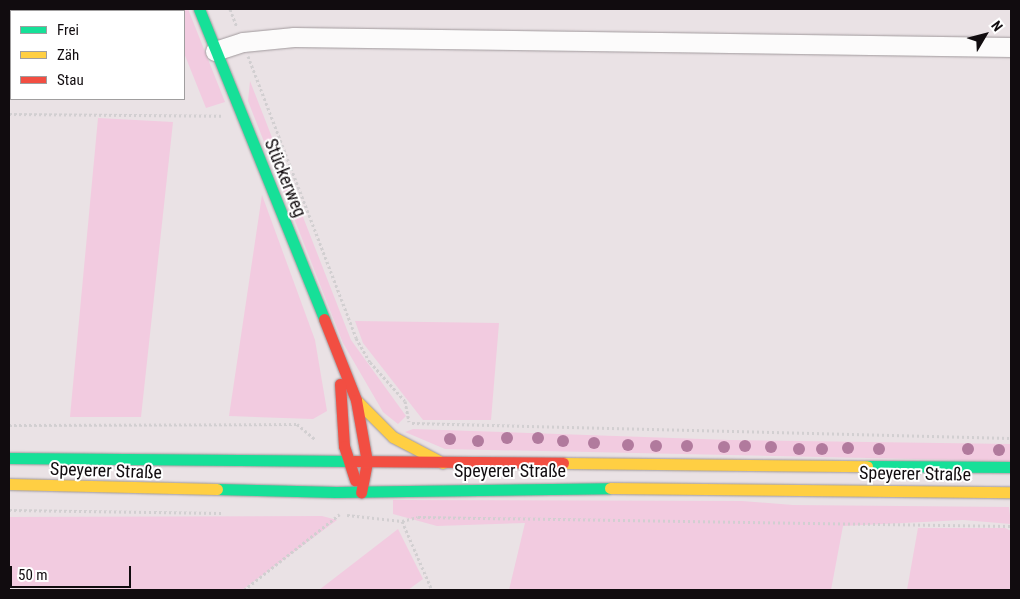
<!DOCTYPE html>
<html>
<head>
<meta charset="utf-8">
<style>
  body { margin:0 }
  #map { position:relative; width:1020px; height:599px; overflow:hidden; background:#eae2e5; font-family:"Roboto Condensed",sans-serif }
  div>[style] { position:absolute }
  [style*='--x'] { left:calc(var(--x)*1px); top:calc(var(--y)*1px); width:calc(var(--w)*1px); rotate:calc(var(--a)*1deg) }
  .green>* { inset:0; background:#f2cbe0 }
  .path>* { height:3px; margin-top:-1.5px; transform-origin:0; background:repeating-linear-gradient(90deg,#d2cfd1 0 2.5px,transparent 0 5px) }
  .roads { filter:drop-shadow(0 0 1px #a0999c) drop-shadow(0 0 1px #a0999c) }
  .street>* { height:19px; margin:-9.5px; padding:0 9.5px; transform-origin:9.5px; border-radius:9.5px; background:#fcfbfb }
  .fast>* { height:11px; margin:-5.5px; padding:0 5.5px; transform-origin:5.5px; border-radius:5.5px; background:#16e098 }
  .slow>* { height:11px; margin:-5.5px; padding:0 5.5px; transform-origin:5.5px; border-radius:5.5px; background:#ffcf43 }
  .jam>* { height:11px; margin:-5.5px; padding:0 5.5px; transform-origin:5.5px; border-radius:5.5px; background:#f24e42 }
  .trees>* { width:12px; height:12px; margin:-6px; border-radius:50%; background:#b17a9d }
  span { translate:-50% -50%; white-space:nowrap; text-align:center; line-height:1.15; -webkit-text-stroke:4px #fff; paint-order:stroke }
  .street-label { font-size:18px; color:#110c0f }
  .frame { position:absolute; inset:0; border:10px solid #110c0f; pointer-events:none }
  .legend { position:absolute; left:10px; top:10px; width:175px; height:90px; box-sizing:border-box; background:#fff; border:1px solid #a09e9f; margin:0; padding:6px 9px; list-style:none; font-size:15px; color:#110c0f }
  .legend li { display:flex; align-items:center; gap:10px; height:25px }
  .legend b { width:25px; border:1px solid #a09e9f }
  .north { position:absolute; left:960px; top:10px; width:50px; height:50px; -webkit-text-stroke:4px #fff; paint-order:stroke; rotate:53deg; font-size:14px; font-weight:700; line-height:20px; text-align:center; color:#110c0f }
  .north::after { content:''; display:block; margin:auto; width:18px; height:22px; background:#110c0f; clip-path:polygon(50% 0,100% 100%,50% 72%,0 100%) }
  .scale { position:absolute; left:10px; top:566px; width:121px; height:22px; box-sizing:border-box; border:2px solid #110c0f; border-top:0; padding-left:6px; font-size:15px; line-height:18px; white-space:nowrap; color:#110c0f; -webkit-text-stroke:4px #fff; paint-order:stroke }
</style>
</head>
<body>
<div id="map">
  <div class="green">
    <div style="clip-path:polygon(167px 9px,188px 9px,225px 102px,206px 108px,184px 53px,184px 11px)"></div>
    <div style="clip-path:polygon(250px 81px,351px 340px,406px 416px,398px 424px,383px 412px,343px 343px,248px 101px)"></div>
    <div style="clip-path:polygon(98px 118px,173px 122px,141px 417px,70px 417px)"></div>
    <div style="clip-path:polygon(262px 195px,315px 340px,327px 411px,313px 419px,229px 416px)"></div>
    <div style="clip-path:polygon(355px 321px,499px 323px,491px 420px,423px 420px,363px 343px)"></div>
    <div style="clip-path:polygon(413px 429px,730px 440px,1011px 444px,1011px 461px,445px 449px,405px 432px)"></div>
    <div style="clip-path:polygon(393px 500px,742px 501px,793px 505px,1009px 507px,1011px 524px,963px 520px,843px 526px,831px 590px,509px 590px,525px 523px,437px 526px,393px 514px)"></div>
    <div style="clip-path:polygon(322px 516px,337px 520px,242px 590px,9px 588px,9px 517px)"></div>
    <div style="clip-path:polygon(918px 528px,1005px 528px,1011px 531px,1011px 590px,907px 590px)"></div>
    <div style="clip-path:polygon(398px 529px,423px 579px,408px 590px,319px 590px)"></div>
  </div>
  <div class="path">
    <div style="--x:230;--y:9;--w:19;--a:69"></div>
    <div style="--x:248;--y:56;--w:302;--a:69"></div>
    <div style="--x:356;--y:338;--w:28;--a:60"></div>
    <div style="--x:370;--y:362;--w:52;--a:48.1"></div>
    <div style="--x:405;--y:401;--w:21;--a:79"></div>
    <div style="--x:9;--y:114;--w:212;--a:0.5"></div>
    <div style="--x:412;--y:423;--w:599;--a:1.43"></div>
    <div style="--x:9;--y:425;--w:288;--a:-0.2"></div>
    <div style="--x:297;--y:424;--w:23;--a:40"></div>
    <div style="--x:9;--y:510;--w:212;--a:0.8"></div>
    <div style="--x:347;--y:515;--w:55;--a:6.2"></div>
    <div style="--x:402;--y:521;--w:16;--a:-14"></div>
    <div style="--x:418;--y:517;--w:593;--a:0.87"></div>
    <div style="--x:402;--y:521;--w:75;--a:66.5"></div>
    <div style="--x:244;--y:590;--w:122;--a:-38.4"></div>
  </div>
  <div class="roads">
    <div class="street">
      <div style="--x:215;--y:51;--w:29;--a:-18"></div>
      <div style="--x:243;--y:42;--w:51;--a:-5.6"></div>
      <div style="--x:294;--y:37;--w:717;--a:0.8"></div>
    </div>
    <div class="fast">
      <div style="--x:199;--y:9;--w:334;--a:68"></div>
      <div style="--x:9;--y:458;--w:345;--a:0.5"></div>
      <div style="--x:867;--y:466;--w:144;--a:0.4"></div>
      <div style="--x:217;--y:489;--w:119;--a:1.4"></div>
      <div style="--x:336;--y:492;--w:274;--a:-0.8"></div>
    </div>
    <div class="slow">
      <div style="--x:356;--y:400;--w:52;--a:45"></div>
      <div style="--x:393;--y:437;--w:56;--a:27.5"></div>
      <div style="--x:563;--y:463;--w:304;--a:0.6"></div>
      <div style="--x:9;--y:484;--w:208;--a:1.4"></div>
      <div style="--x:610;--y:488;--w:401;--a:0.6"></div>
    </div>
    <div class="jam">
      <div style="--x:324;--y:319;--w:87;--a:68.4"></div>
      <div style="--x:356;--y:400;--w:63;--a:79.9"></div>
      <div style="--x:367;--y:462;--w:31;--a:101"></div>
      <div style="--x:340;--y:384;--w:62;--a:86.3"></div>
      <div style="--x:344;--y:446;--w:36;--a:72"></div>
      <div style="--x:354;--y:461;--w:209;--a:0.5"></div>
    </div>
  </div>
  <div class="trees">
    <div style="left:507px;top:438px"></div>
    <div style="left:538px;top:438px"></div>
    <div style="left:450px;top:439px"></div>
    <div style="left:478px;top:441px"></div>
    <div style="left:563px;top:441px"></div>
    <div style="left:594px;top:443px"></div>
    <div style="left:628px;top:445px"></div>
    <div style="left:656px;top:446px"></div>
    <div style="left:687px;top:446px"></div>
    <div style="left:745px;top:446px"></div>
    <div style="left:724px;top:447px"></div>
    <div style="left:771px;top:447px"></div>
    <div style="left:848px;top:448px"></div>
    <div style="left:799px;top:449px"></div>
    <div style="left:822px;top:449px"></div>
    <div style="left:879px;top:449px"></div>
    <div style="left:968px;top:449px"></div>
    <div style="left:999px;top:450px"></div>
  </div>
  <div class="street-label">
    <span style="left:285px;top:178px;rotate:68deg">Stückerweg</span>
    <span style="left:106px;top:471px;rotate:2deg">Speyerer Straße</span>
    <span style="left:510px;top:471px">Speyerer Straße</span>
    <span style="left:915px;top:474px;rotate:1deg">Speyerer Straße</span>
  </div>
  <div class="frame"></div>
  <ul class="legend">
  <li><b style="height:6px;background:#16e098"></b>Frei</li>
  <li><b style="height:6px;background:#ffcf43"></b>Zäh</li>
  <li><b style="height:6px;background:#f24e42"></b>Stau</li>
  </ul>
  <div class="north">N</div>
  <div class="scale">50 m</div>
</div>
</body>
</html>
